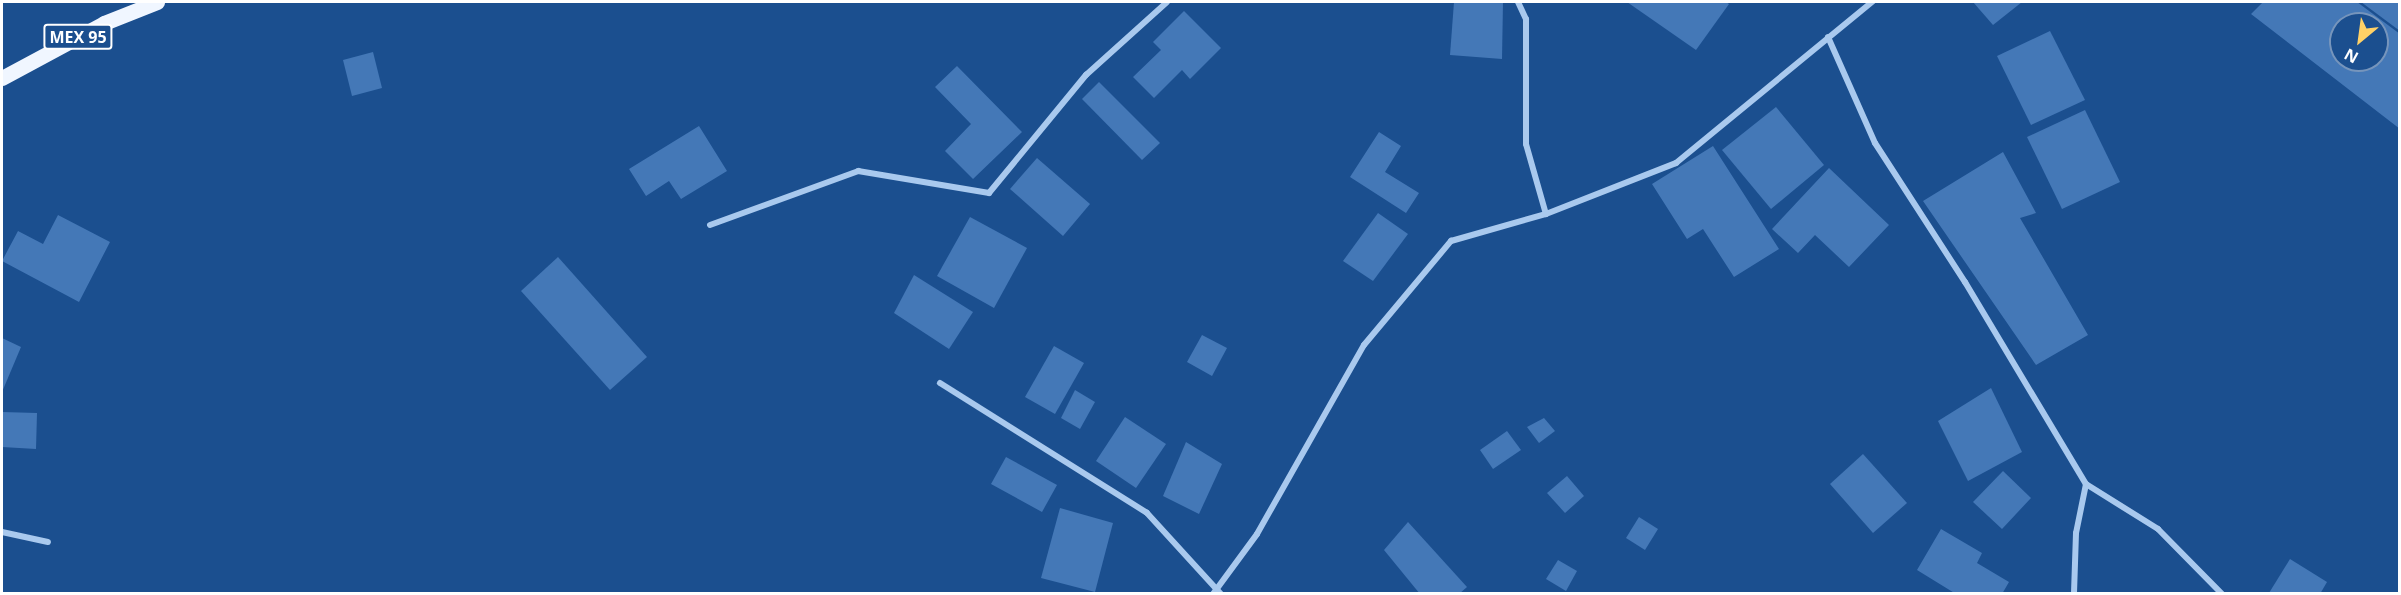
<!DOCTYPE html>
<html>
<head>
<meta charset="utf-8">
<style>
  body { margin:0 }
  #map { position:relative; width:2401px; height:595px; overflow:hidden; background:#1b4f8f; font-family:"Open Sans",sans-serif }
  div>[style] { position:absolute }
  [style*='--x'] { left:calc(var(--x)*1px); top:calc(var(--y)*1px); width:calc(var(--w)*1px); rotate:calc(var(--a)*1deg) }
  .building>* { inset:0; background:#4478b7 }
  .minor>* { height:6px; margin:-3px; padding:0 3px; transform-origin:3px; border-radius:3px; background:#a9c9ee }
  .primary>* { height:15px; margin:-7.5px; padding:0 7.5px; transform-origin:7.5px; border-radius:7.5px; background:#f0f6ff }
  span { translate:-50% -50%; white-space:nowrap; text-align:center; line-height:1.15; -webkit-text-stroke:5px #1b4f8f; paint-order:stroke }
  .shield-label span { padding:2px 4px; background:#1b4f8f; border:2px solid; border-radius:4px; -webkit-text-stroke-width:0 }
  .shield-label { font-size:16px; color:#fff; font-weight:700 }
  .frame { position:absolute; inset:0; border:3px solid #fff; pointer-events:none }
  .north { position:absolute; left:2329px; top:12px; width:60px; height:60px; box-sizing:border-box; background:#1b4f8f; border:2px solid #7695bc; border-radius:50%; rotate:209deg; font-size:16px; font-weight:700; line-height:24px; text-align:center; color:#fff }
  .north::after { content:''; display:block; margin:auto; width:21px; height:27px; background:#ffd166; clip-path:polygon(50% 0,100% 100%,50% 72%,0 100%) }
</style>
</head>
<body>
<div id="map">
  <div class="building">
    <div style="clip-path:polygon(1454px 2px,1503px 2px,1502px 59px,1450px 55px)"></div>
    <div style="clip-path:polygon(1627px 2px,1726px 2px,1729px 4px,1696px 50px)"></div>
    <div style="clip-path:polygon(1973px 2px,2022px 2px,1993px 25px)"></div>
    <div style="clip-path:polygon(evenodd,2263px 2px,2357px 2px,2400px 34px,2400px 129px,2251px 14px,2263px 2px,2341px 24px,2377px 24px,2377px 60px,2341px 60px,2341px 24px)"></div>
    <div style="clip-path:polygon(2361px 2px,2400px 2px,2400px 31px)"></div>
    <div style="clip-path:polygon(1184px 11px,1221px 48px,1190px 79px,1182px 70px,1154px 98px,1133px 77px,1161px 50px,1153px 42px)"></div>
    <div style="clip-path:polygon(2050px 31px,2085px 100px,2031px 125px,1997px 56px)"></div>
    <div style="clip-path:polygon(373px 52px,382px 88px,352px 96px,343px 60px)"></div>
    <div style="clip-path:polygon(957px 66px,1022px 132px,973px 179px,945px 151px,971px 124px,935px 87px)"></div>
    <div style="clip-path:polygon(1099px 82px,1160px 143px,1142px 160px,1082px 99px)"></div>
    <div style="clip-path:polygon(1776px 107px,1824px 165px,1771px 209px,1722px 150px)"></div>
    <div style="clip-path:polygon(2085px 110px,2120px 182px,2062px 209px,2027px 137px)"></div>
    <div style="clip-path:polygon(699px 126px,727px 171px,681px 199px,669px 181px,646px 196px,629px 169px)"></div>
    <div style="clip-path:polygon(1379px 132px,1401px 146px,1385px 172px,1419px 193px,1406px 213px,1350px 177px)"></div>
    <div style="clip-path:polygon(1713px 146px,1779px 249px,1734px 277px,1703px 229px,1687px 239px,1652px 184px)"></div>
    <div style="clip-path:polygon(2003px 152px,2036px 213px,2020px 218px,2088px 335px,2036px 365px,1923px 201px)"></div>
    <div style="clip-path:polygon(1037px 158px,1090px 204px,1063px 236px,1010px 189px)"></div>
    <div style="clip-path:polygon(1829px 168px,1889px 225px,1849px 267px,1815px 235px,1798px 253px,1772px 229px)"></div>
    <div style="clip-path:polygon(1378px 213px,1408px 234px,1373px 281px,1343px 261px)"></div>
    <div style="clip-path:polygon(58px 215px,110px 242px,79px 302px,2px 261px,18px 231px,43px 244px)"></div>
    <div style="clip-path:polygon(970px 217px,1027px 248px,994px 308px,937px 276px)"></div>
    <div style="clip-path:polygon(558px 257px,647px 357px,610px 390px,521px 291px)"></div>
    <div style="clip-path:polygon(914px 275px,973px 312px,949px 349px,894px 313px)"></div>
    <div style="clip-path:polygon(1202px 335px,1227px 348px,1212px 376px,1187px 362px)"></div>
    <div style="clip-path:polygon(2px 338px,21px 347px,2px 392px)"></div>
    <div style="clip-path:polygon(1054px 346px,1084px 363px,1055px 414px,1025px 397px)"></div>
    <div style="clip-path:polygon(1991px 388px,2022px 452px,1968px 481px,1938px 421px)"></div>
    <div style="clip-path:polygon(1075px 390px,1095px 402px,1080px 429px,1061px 418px)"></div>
    <div style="clip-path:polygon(2px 412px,37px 413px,36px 449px,2px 447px)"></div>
    <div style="clip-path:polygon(1125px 417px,1166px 444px,1136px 488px,1096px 461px)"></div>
    <div style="clip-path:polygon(1544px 418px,1555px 431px,1539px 443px,1527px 427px)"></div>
    <div style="clip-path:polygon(1507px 431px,1521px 450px,1493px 469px,1480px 450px)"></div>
    <div style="clip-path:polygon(1186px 442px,1222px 464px,1199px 514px,1163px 496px)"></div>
    <div style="clip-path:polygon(1863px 454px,1907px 503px,1873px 533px,1830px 484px)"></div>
    <div style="clip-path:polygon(1006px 457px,1057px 485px,1042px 512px,991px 484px)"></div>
    <div style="clip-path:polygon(2003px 471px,2031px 498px,2002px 529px,1973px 502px)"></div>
    <div style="clip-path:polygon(1567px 476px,1584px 496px,1565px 513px,1547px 493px)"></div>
    <div style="clip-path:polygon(1060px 508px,1113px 523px,1095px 592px,1041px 578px)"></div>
    <div style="clip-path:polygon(1639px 517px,1658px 529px,1645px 550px,1626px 538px)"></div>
    <div style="clip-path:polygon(1408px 522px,1467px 587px,1459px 594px,1420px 594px,1384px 550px)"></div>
    <div style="clip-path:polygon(1941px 529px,1982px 553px,1977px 563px,2009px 582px,2002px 594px,1956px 594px,1917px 570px)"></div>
    <div style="clip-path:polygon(2290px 559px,2327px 582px,2320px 594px,2269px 593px)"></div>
    <div style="clip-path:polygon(1558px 560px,1577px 571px,1566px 591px,1546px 579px)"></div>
  </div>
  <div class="minor">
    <div style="--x:1518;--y:2;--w:19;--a:65"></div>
    <div style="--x:1526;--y:19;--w:125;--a:90"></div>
    <div style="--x:1526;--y:144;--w:73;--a:74.1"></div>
    <div style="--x:1828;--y:37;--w:116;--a:66.1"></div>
    <div style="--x:1875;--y:143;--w:166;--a:57.1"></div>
    <div style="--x:1965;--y:282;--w:235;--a:59.1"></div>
    <div style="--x:2086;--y:484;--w:50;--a:101.5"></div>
    <div style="--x:2076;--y:533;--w:61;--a:91.9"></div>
    <div style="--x:710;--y:225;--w:158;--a:-20"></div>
    <div style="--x:858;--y:171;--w:133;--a:9.5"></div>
    <div style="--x:989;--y:193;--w:153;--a:-50.6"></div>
    <div style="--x:1086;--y:75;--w:109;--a:-42"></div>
    <div style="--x:940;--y:383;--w:244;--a:32.1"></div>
    <div style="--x:1147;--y:513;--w:110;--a:47.6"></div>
    <div style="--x:2086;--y:484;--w:85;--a:32"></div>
    <div style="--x:2158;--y:529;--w:91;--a:45.4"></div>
    <div style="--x:2;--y:532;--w:47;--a:12.3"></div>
    <div style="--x:1213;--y:594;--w:74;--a:-53.7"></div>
    <div style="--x:1257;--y:534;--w:217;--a:-60.5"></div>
    <div style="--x:1364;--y:345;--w:136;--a:-50.1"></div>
    <div style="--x:1451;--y:241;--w:99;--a:-15.9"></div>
    <div style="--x:1546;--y:214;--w:140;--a:-21.4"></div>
    <div style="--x:1676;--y:163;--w:254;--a:-39.4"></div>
  </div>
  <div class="primary">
    <div style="--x:2;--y:78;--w:116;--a:-28.3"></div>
    <div style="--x:104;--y:23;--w:57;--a:-21.6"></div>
  </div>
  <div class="shield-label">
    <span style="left:78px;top:37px">MEX 95</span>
  </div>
  <div class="frame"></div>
  <div class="north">N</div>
</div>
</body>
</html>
